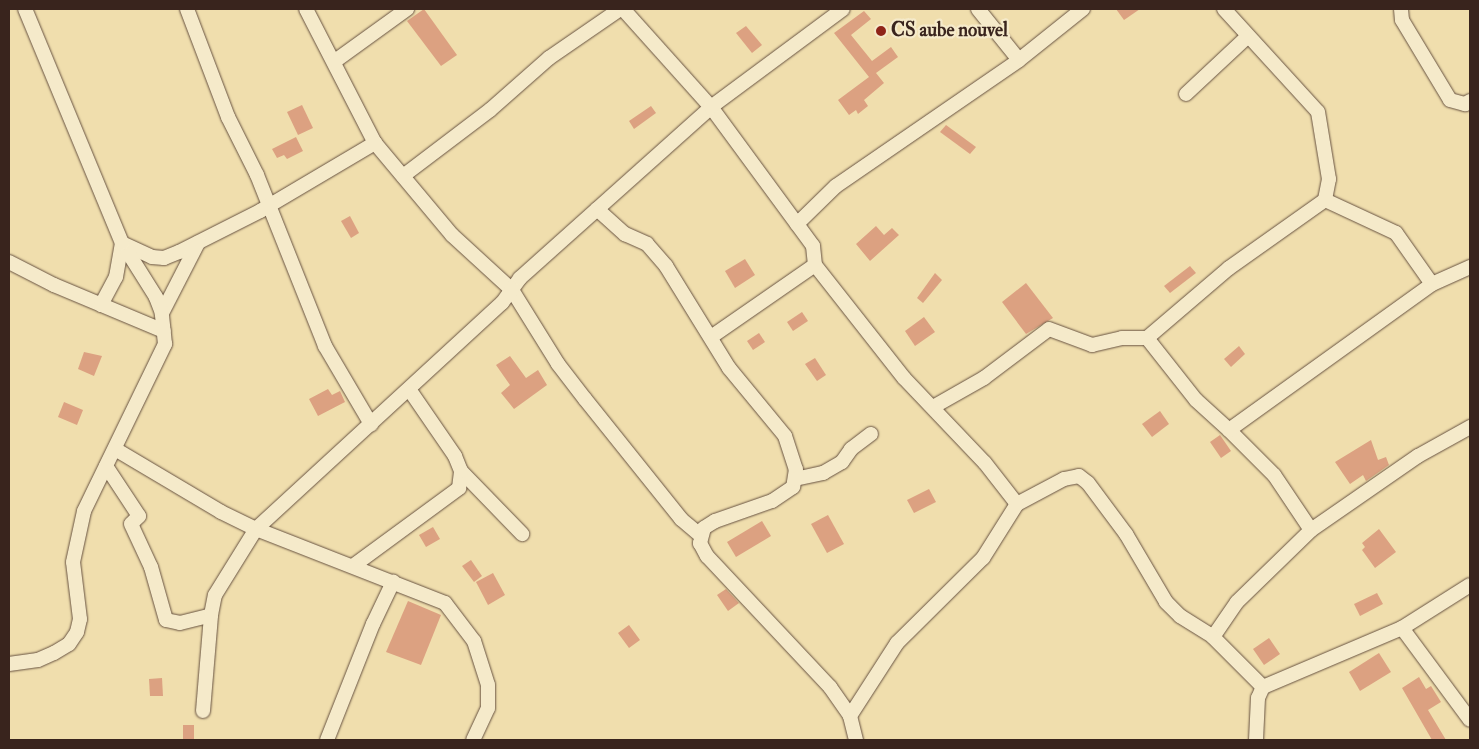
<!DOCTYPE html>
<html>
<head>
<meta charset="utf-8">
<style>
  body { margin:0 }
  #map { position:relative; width:1479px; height:749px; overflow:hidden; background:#f0dead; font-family:"IM FELL Double Pica",serif }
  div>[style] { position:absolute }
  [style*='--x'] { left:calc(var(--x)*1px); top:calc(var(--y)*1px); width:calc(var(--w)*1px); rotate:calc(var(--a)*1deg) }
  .building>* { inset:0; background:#dca181 }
  .roads { filter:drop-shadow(0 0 1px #675241) drop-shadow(0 0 1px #675241) }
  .minor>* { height:14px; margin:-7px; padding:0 7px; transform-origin:7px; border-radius:7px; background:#f5eaca }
  .dots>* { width:14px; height:14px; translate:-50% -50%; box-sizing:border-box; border:2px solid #f5eaca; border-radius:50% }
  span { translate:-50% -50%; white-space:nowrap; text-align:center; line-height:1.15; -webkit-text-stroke:4.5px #f5eaca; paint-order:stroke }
  .poi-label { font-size:19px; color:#39241d; font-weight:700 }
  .left { translate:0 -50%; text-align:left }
  .frame { position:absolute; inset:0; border:10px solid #39241d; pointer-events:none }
</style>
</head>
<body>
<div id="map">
  <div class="building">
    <div style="clip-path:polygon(424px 9px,457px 55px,441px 66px,407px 21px)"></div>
    <div style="clip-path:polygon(1116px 9px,1140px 9px,1124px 20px)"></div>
    <div style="clip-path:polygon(864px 11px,871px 19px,851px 35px,872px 61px,891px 47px,898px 57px,876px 73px,884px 83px,864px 100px,868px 106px,858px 114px,856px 110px,849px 115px,838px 100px,869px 77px,834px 33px)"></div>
    <div style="clip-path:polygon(746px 26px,762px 45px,752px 53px,736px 33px)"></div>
    <div style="clip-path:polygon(302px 105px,313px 128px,298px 135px,287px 112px)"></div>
    <div style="clip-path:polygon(651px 106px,656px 113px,634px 129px,629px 121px)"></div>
    <div style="clip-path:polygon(946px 125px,976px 147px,970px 154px,940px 132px)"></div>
    <div style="clip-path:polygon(296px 137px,303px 151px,287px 159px,284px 155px,277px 158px,272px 149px)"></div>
    <div style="clip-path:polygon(350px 216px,359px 233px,351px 238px,341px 221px)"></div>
    <div style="clip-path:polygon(876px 226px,884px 235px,892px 228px,899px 235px,870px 261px,856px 244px)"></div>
    <div style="clip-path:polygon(745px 259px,755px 275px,735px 288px,725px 271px)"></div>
    <div style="clip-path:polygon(1190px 266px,1196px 273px,1170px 293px,1164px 286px)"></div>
    <div style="clip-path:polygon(935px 273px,942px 280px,923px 303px,917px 298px)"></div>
    <div style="clip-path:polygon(1026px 283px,1053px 318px,1026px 334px,1002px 302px)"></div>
    <div style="clip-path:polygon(802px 312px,808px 321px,793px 331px,787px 322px)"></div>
    <div style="clip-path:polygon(924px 317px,935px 332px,915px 346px,905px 331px)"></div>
    <div style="clip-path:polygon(759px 333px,765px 342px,753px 350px,747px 341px)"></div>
    <div style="clip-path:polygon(1239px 346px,1245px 354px,1231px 367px,1224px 359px)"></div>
    <div style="clip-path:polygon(84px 352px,102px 356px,94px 376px,78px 369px)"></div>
    <div style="clip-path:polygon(510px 356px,526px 378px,538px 370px,547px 385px,514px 409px,501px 393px,510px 385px,496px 365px)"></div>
    <div style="clip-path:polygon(815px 358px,826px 375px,817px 381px,805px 364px)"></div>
    <div style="clip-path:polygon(328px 389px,332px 395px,340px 391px,345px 402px,318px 416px,309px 399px)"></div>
    <div style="clip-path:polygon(64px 402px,83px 410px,77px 425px,58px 417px)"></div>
    <div style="clip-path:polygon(1160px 411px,1169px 424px,1152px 437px,1142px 424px)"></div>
    <div style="clip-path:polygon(1220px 435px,1231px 451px,1221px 458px,1210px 442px)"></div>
    <div style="clip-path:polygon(1371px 440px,1378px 460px,1386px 457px,1389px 465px,1366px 481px,1363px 475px,1350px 484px,1335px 462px)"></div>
    <div style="clip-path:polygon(929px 489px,936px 502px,914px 513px,907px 500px)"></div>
    <div style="clip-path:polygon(828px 515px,844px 544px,827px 553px,811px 524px)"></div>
    <div style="clip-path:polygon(762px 521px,771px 536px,736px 557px,727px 542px)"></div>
    <div style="clip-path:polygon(433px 527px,440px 539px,426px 547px,419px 535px)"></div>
    <div style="clip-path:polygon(1379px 529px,1396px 552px,1375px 568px,1362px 550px,1365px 547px,1362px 543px)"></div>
    <div style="clip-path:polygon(471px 560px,482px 576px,474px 582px,462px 566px)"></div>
    <div style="clip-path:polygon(493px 573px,505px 595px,488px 605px,476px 582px)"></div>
    <div style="clip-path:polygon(726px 589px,739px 603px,728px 611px,717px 595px)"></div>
    <div style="clip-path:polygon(1377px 593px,1383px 604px,1360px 616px,1354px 604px)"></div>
    <div style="clip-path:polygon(408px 601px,441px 615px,421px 665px,386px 652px)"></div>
    <div style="clip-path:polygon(629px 625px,640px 640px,629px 648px,618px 633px)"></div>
    <div style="clip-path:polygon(1269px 638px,1280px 654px,1264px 665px,1253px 649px)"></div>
    <div style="clip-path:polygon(1379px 653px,1391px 672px,1360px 691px,1349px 672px)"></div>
    <div style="clip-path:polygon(1419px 677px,1426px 689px,1431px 686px,1441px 702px,1428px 710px,1446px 740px,1432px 740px,1402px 688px)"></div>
    <div style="clip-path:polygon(162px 678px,163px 696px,150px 696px,149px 679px)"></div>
    <div style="clip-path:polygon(183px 725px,194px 725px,194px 740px,183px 740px)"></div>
  </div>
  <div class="roads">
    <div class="minor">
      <div style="--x:187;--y:9;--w:116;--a:69.2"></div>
      <div style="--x:228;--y:117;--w:65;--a:63.4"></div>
      <div style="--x:257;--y:175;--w:184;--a:68.3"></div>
      <div style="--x:325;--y:346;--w:91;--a:59.5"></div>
      <div style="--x:306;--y:9;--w:151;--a:62.8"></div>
      <div style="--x:375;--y:143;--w:120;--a:50.1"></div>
      <div style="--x:452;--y:235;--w:81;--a:42.5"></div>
      <div style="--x:512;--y:290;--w:87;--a:58.1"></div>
      <div style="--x:558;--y:364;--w:44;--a:52.4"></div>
      <div style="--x:585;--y:399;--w:154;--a:51.3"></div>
      <div style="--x:681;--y:519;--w:25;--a:40"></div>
      <div style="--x:623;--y:9;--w:132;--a:48.1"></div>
      <div style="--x:711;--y:107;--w:172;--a:53.7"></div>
      <div style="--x:813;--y:246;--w:19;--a:84"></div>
      <div style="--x:815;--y:265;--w:144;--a:51.8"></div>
      <div style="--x:904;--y:378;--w:117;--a:46.4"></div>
      <div style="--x:985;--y:463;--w:52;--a:52"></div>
      <div style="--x:978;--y:9;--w:65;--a:51.2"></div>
      <div style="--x:1224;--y:9;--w:139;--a:47.6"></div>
      <div style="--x:1318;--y:112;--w:68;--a:80.7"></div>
      <div style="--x:1329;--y:179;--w:21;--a:101"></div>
      <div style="--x:1325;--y:200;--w:118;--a:144.7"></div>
      <div style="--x:1229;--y:268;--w:108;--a:139.5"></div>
      <div style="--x:1147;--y:338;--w:79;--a:51.7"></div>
      <div style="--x:1196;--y:400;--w:45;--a:42.3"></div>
      <div style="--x:1401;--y:9;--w:11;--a:85"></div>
      <div style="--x:1402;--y:20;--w:93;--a:59"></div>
      <div style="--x:1450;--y:100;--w:16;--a:15"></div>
      <div style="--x:1465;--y:104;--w:6;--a:-31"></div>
      <div style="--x:335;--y:61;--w:89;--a:-35.8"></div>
      <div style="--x:1186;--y:94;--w:83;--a:-43.1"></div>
      <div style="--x:403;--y:176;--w:109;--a:-37.2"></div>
      <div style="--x:490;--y:110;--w:79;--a:-41.4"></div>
      <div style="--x:549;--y:58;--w:86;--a:-34.6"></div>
      <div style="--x:1325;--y:200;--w:78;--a:24.9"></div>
      <div style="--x:1396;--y:233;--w:62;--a:54.8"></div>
      <div style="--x:597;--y:209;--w:38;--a:42"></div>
      <div style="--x:625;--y:234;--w:24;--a:24"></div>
      <div style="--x:647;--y:244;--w:29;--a:49"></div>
      <div style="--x:666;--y:266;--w:120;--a:58.3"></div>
      <div style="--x:729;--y:368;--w:88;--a:50.5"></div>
      <div style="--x:785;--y:436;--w:35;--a:72"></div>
      <div style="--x:796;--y:469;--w:18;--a:99"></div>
      <div style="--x:793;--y:487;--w:25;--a:146"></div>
      <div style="--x:772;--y:501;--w:60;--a:160.7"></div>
      <div style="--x:715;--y:521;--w:13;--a:148"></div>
      <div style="--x:704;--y:528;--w:16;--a:105"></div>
      <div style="--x:700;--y:543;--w:15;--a:62"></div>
      <div style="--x:707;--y:556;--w:180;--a:46.8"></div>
      <div style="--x:830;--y:687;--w:35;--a:55"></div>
      <div style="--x:850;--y:716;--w:25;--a:76"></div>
      <div style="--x:797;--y:224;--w:54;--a:-44.3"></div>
      <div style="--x:836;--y:186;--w:222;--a:-34.5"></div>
      <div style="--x:1019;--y:60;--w:82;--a:-38.6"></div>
      <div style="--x:9;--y:262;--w:51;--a:27.1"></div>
      <div style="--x:54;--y:285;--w:119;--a:22.7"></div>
      <div style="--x:101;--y:305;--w:32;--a:-62"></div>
      <div style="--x:116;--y:277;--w:35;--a:-80"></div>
      <div style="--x:122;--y:243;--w:33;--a:25"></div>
      <div style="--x:152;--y:257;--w:12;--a:5"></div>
      <div style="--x:164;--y:258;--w:16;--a:-22"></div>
      <div style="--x:179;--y:252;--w:91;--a:-26.8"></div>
      <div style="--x:260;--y:211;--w:134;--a:-30.6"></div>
      <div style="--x:162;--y:313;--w:79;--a:-62.8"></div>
      <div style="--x:711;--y:337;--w:126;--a:-34.7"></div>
      <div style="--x:933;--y:407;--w:59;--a:-29.6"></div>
      <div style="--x:984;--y:378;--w:81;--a:-37"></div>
      <div style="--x:1049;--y:329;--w:46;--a:20.4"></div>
      <div style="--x:1092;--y:345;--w:31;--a:-13"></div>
      <div style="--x:1122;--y:338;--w:25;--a:0"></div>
      <div style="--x:115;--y:449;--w:123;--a:30.7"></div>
      <div style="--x:221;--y:512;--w:39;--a:26"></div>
      <div style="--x:256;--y:529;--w:203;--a:21.4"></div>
      <div style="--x:445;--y:603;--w:48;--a:52.7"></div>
      <div style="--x:474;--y:641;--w:46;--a:72.3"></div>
      <div style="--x:488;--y:685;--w:23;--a:90"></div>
      <div style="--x:488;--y:708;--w:35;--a:115"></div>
      <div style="--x:106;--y:466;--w:60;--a:56.6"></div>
      <div style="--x:139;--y:516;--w:11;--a:135"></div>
      <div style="--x:131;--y:524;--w:47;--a:65.1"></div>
      <div style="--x:151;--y:567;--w:55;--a:74.2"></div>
      <div style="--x:166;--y:620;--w:14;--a:12"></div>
      <div style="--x:180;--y:623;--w:32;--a:-14"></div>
      <div style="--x:211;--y:615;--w:20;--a:-79"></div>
      <div style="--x:215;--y:595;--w:78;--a:-58.2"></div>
      <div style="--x:256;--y:529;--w:334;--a:-42.6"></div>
      <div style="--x:502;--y:303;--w:31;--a:-54"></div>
      <div style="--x:520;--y:278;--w:256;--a:-41.8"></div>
      <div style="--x:711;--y:107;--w:164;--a:-36.6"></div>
      <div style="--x:461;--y:471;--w:88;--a:45.9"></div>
      <div style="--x:795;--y:479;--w:29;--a:-12"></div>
      <div style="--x:823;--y:473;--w:22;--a:-30"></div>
      <div style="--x:842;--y:462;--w:16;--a:-55"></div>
      <div style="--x:851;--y:449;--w:25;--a:-37"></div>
      <div style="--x:1311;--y:530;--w:66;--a:-123.9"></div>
      <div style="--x:1274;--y:475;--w:64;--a:-135"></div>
      <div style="--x:1229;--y:430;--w:250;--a:-35.7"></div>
      <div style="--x:1432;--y:284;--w:42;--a:-24.1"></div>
      <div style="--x:353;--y:566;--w:132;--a:-36.3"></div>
      <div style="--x:459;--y:488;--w:17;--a:-83"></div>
      <div style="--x:461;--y:471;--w:16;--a:-112"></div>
      <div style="--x:455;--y:456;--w:81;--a:-124.5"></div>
      <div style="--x:1402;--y:628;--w:114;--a:53.5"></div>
      <div style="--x:1213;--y:637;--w:42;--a:-55.6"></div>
      <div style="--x:1237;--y:602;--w:103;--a:-44.2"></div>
      <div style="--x:1311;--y:530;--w:130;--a:-34.7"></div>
      <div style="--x:1418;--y:456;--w:60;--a:-29.1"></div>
      <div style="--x:9;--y:664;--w:29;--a:-8"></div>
      <div style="--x:38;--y:660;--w:17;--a:-24"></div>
      <div style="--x:54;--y:653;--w:17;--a:-31"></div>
      <div style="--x:69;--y:644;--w:14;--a:-56"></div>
      <div style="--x:77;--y:632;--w:13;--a:-77"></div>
      <div style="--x:80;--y:619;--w:57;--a:-97"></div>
      <div style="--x:73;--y:562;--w:52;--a:-77.8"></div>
      <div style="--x:84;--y:511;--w:186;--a:-64.1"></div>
      <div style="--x:165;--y:344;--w:31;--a:-96"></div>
      <div style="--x:162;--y:313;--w:17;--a:-111"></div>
      <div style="--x:156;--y:297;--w:64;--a:-122.2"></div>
      <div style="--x:122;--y:243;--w:253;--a:-112.5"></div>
      <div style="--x:203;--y:711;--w:96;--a:-85.2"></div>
      <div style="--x:850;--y:716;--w:87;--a:-57.2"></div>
      <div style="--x:897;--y:643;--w:121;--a:-44.7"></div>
      <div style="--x:983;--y:558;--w:64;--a:-57.8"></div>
      <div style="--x:1017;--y:504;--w:53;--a:-28"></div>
      <div style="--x:1064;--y:479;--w:15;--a:-11"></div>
      <div style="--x:1079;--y:476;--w:11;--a:38"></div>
      <div style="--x:1088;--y:483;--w:64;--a:53.3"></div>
      <div style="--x:1126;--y:534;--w:79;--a:59.5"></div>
      <div style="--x:1166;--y:602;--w:20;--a:45"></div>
      <div style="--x:1180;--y:616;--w:39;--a:32"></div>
      <div style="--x:1213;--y:637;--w:71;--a:45"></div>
      <div style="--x:327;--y:740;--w:125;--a:-68.4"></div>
      <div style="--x:373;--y:624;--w:47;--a:-64.5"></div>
      <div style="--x:1256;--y:740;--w:42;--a:-87.3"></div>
      <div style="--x:1258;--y:698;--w:12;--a:-66"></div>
      <div style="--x:1263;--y:687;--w:151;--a:-23"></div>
      <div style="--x:1402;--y:628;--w:80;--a:-32.3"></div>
    </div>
  </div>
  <div class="dots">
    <div style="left:881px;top:31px;background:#8f2418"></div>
  </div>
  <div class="poi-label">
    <span class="left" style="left:891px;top:31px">CS aube nouvel</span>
  </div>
  <div class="frame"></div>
</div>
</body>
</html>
